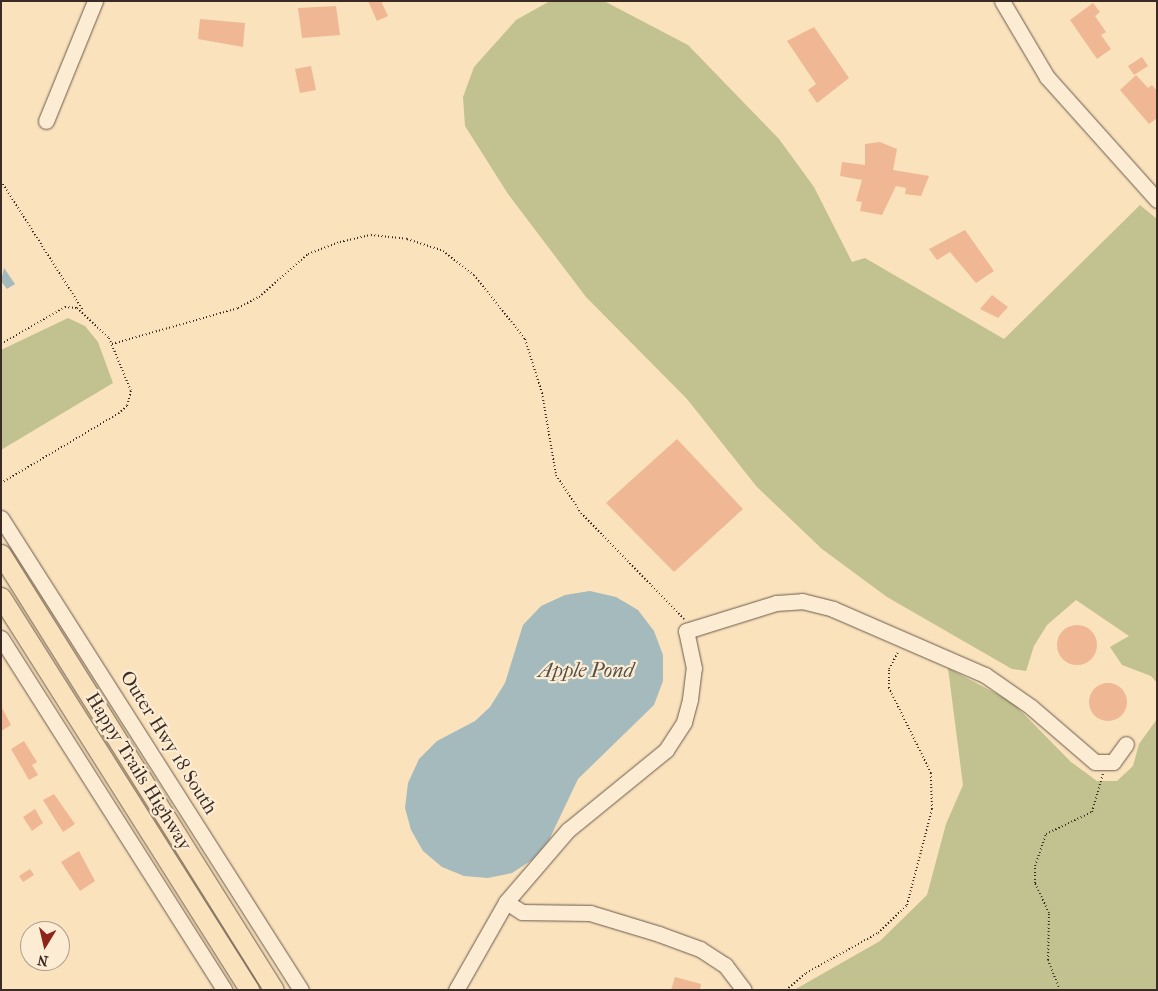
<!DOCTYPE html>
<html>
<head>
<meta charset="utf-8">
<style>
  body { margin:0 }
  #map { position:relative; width:1158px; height:991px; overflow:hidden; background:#fae2bd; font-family:"IM FELL French Canon",serif }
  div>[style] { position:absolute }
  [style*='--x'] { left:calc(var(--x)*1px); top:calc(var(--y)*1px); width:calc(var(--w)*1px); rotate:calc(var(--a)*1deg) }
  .green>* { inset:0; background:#c1c28f }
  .water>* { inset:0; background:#a4babd }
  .building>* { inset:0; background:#efb794 }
  .round { border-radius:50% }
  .path>* { height:2px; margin-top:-1px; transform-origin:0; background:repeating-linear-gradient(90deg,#3a2c25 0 1px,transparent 0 3.5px) }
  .roads { filter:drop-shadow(0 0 1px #6a5a4b) drop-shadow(0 0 1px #6a5a4b) }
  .minor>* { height:15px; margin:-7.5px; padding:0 7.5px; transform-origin:7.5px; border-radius:7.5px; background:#fcecd4 }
  .major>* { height:19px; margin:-9.5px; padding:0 9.5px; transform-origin:9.5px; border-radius:9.5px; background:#fae2bd }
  span { translate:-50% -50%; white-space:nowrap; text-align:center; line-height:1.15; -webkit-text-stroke:4.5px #fcecd4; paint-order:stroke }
  .street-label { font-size:19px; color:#3a2c25 }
  .water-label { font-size:20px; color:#54504b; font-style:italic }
  .frame { position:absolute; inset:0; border:2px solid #3a2c25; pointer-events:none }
  .north { position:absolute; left:20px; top:921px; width:50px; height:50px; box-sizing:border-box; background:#fcecd4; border:1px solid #ae9f8e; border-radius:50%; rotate:189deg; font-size:14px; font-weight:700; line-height:20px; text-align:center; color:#3a2c25 }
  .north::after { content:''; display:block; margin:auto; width:18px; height:22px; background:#8f2418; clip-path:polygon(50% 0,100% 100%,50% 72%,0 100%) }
</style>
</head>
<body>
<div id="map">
  <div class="green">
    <div style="clip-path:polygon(550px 1px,604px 1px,688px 45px,779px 139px,814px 187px,852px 262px,865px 258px,1004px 339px,1140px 205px,1157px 219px,1157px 683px,1151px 676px,1122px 665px,1110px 647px,1129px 636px,1076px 600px,1047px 625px,1034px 646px,1026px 671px,1012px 669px,887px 597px,822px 549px,757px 487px,687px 399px,586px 297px,508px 194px,465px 126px,463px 97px,474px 67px,516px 20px)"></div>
    <div style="clip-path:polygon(68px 318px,85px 326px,98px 342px,113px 383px,1px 450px,1px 350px)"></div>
    <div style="clip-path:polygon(948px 668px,1012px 702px,1071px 762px,1097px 781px,1117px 781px,1133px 766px,1139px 744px,1157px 719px,1157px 990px,794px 990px,880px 941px,927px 895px,946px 824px,963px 785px)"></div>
  </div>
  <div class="water">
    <div style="clip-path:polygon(4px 268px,15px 284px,7px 289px,1px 281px)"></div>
    <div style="clip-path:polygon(590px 591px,616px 597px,638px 610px,654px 631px,663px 655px,663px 681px,654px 705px,578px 779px,549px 840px,532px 860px,512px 873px,488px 878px,464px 876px,442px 867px,423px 851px,411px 830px,405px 808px,408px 783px,419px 759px,437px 741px,475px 721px,490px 707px,505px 683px,523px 625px,541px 606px,565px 595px)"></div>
  </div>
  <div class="building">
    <div style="clip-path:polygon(368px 1px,381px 1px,388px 16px,377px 21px)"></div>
    <div style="clip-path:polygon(1093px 3px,1100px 12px,1095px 16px,1106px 32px,1101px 35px,1111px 49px,1097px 59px,1070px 20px)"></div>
    <div style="clip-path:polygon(336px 6px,340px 35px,302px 38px,298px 8px)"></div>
    <div style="clip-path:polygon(200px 19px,245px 23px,243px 47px,198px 39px)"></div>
    <div style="clip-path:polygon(814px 27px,849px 78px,817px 103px,808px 90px,816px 84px,787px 41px)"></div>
    <div style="clip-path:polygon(1142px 57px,1148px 66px,1134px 75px,1128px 66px)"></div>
    <div style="clip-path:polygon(311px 66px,316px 90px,300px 93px,295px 69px)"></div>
    <div style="clip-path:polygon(1136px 75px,1148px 88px,1152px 85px,1157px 91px,1157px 118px,1149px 124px,1120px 90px)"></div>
    <div style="clip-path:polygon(880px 142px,897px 149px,893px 170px,929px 176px,921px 196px,905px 194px,906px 188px,896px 186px,882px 215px,860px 211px,862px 202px,856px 201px,862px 180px,840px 176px,842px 162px,865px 165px,865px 144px)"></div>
    <div style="clip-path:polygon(965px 230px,994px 271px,976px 283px,950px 252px,937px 260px,929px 249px)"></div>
    <div style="clip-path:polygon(992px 295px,1008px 307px,998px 318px,980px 309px)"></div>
    <div style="clip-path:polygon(677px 439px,743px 509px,674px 572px,606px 503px)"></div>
    <div class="round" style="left:1057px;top:625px;width:40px;height:40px"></div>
    <div class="round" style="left:1089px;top:683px;width:38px;height:38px"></div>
    <div style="clip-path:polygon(1px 706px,11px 725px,1px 731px)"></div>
    <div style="clip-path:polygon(24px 741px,37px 762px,32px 765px,38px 775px,29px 780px,11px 749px)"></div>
    <div style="clip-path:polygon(54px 794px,75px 824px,63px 832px,43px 800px)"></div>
    <div style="clip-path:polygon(35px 809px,43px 823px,32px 831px,23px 817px)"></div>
    <div style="clip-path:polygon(79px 851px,95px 881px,80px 891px,61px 862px)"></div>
    <div style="clip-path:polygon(30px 869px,34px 875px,23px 882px,19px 876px)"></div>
    <div style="clip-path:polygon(675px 977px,701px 984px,700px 990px,671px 990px)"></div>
  </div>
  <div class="path">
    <div style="--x:1;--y:181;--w:153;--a:57.6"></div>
    <div style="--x:1;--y:344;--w:74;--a:-30"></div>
    <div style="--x:65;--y:307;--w:12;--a:5"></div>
    <div style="--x:77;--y:308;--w:44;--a:43.2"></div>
    <div style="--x:109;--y:338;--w:57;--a:67.5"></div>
    <div style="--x:131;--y:391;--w:16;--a:105"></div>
    <div style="--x:127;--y:406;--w:11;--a:139"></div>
    <div style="--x:119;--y:413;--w:137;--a:149.3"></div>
    <div style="--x:112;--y:344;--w:131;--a:-15.9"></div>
    <div style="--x:238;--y:308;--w:24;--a:-28"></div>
    <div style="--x:259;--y:297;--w:65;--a:-41.3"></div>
    <div style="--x:308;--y:254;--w:34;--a:-21"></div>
    <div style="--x:340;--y:242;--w:32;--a:-13"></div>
    <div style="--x:371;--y:235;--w:36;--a:6"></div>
    <div style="--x:407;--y:239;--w:38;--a:18"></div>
    <div style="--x:443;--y:251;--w:39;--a:38"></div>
    <div style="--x:474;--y:275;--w:82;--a:51.4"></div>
    <div style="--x:525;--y:339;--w:57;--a:72.5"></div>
    <div style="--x:542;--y:393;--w:83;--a:80.3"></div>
    <div style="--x:556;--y:475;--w:45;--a:56.7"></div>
    <div style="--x:581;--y:513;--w:148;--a:45.8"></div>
    <div style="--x:786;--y:990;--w:26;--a:-40"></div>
    <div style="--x:806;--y:973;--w:82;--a:-29.1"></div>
    <div style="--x:878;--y:933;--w:40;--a:-44"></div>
    <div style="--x:907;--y:905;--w:99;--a:-75.4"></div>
    <div style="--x:932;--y:809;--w:36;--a:-92"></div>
    <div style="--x:931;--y:773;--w:95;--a:-116.3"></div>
    <div style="--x:889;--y:688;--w:19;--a:-90"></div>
    <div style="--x:889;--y:669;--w:19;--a:-62"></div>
    <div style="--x:1060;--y:990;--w:32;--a:-112"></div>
    <div style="--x:1048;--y:960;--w:47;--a:-88.8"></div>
    <div style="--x:1049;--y:913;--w:33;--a:-115"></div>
    <div style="--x:1035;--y:883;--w:17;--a:-90"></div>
    <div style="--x:1035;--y:866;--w:34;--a:-71"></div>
    <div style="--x:1046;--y:834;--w:51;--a:-25.6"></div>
    <div style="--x:1092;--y:812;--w:40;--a:-74"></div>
  </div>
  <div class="roads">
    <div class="minor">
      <div style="--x:1002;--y:1;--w:88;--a:59.4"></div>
      <div style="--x:1047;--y:77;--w:165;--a:48.2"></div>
      <div style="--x:46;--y:121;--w:130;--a:-67.8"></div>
      <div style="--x:1;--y:518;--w:559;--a:57.56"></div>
      <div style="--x:1;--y:638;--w:417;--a:57.6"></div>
      <div style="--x:506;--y:902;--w:95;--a:-49.3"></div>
      <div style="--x:568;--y:830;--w:127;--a:-39.2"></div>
      <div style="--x:666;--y:750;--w:33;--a:-57"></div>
      <div style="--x:684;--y:722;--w:24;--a:-75"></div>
      <div style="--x:690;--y:699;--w:31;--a:-83"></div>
      <div style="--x:694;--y:668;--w:38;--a:-102"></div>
      <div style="--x:686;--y:631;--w:94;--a:-17.3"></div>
      <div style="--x:776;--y:603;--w:26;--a:-4"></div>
      <div style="--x:802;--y:601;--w:32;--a:14"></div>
      <div style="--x:833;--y:609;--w:166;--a:23.5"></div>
      <div style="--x:985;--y:675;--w:56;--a:34.8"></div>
      <div style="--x:1031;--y:707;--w:84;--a:40.7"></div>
      <div style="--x:1095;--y:762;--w:18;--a:0"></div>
      <div style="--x:1113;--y:762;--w:22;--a:-54"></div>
      <div style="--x:456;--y:990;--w:101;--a:-60.4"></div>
      <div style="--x:506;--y:902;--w:19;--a:32"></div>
      <div style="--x:522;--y:912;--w:68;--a:0.8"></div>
      <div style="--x:590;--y:913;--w:72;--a:16.9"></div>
      <div style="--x:659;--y:934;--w:44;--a:20.1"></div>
      <div style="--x:700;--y:949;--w:30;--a:33"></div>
      <div style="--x:725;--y:965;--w:31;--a:53"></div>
    </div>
    <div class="major">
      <div style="--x:1;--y:554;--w:514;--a:57.95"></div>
      <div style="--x:1;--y:597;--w:465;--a:57.7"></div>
    </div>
  </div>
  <div class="street-label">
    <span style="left:168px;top:743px;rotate:58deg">Outer Hwy 18 South</span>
    <span style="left:138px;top:772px;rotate:58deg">Happy Trails Highway</span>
  </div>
  <div class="water-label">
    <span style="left:586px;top:670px">Apple Pond</span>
  </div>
  <div class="frame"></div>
  <div class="north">N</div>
</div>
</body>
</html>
